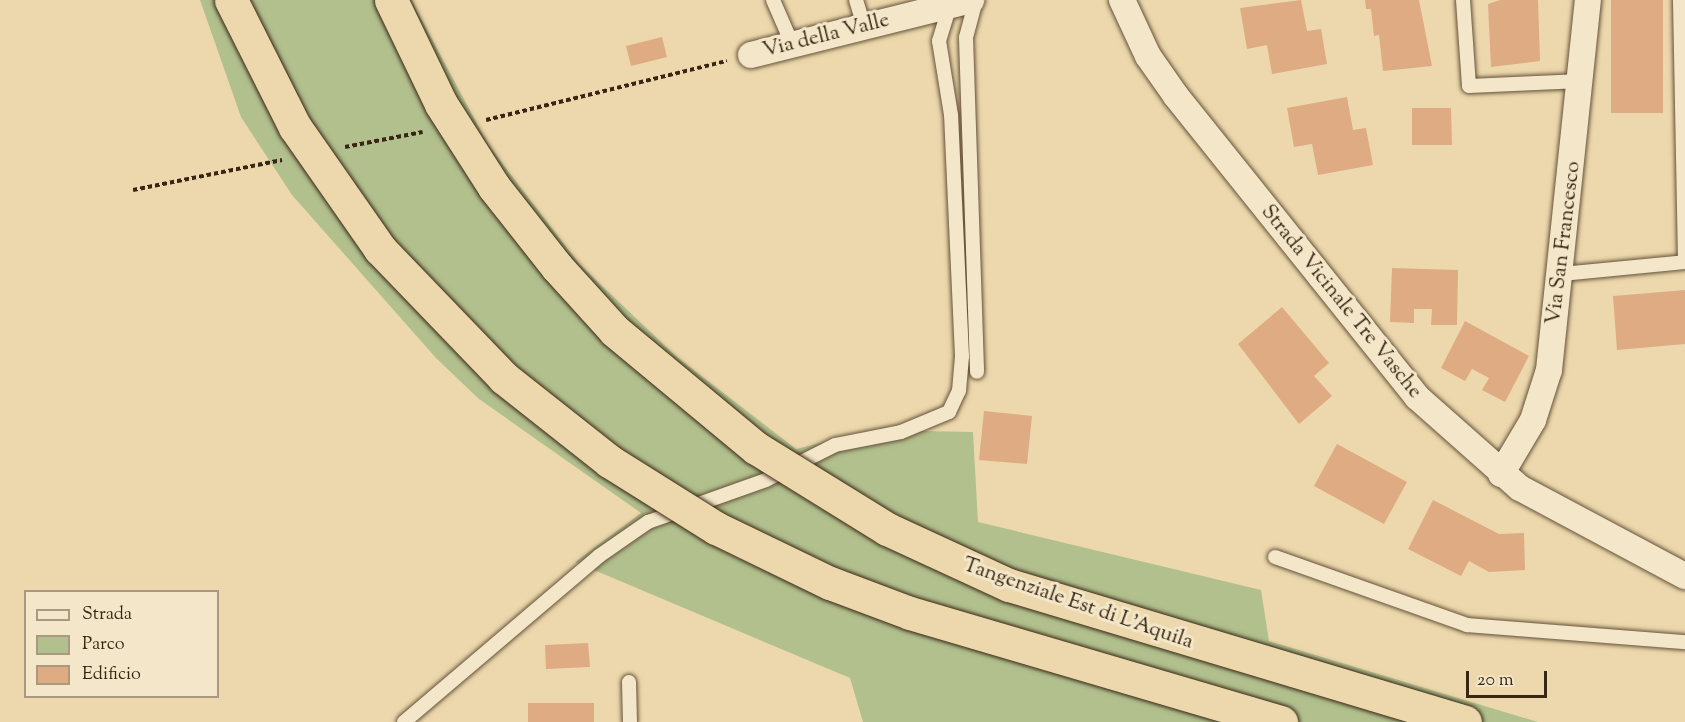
<!DOCTYPE html>
<html>
<head>
<meta charset="utf-8">
<style>
  body { margin:0 }
  #map { position:relative; width:1685px; height:722px; overflow:hidden; background:#ecd8ac; font-family:"Sorts Mill Goudy",serif }
  div>[style] { position:absolute }
  [style*='--x'] { left:calc(var(--x)*1px); top:calc(var(--y)*1px); width:calc(var(--w)*1px); rotate:calc(var(--a)*1deg) }
  .green>* { inset:0; background:#b2c08e }
  .building>* { inset:0; background:#dfab82 }
  .path>* { height:4px; margin-top:-2px; transform-origin:0; background:repeating-linear-gradient(90deg,#382613 0 4.5px,transparent 0 7.5px) }
  .roads { filter:drop-shadow(0 0 2px #655239) drop-shadow(0 0 2px #655239) }
  .lane>* { height:14px; margin:-7px; padding:0 7px; transform-origin:7px; border-radius:7px; background:#f3e6c9 }
  .street>* { height:26px; margin:-13px; padding:0 13px; transform-origin:13px; border-radius:13px; background:#f3e6c9 }
  .bridges { filter:drop-shadow(0 0 2px #382613) drop-shadow(0 0 2px #382613) }
  .highway-bridge>* { height:33px; margin:-16.5px; padding:0 16.5px; transform-origin:16.5px; border-radius:16.5px; background:#ecd8ac }
  span { translate:-50% -50%; white-space:nowrap; text-align:center; line-height:1.15; -webkit-text-stroke:6px #f3e6c9; paint-order:stroke }
  .street-label { font-size:21px; color:#382613 }
  .legend { position:absolute; left:24px; top:590px; width:195px; height:108px; box-sizing:border-box; background:#f3e6c9; border:2px solid #a89980; margin:0; padding:8px 10px; list-style:none; font-size:18px; color:#382613 }
  .legend li { display:flex; align-items:center; gap:12px; height:30px }
  .legend b { width:30px; border:2px solid #a89980 }
  .scale { position:absolute; left:1466px; top:671px; width:81px; height:27px; box-sizing:border-box; border:3px solid #382613; border-top:0; padding-left:8px; font-size:18px; line-height:21px; white-space:nowrap; color:#382613; -webkit-text-stroke:4px #f3e6c9; paint-order:stroke }
</style>
</head>
<body>
<div id="map">
  <div class="green">
    <div style="clip-path:polygon(200px 0,411px 0,489px 146px,580px 265px,677px 357px,796px 449px,874px 430px,973px 432px,978px 522px,1261px 590px,1269px 641px,1538px 722px,863px 722px,850px 678px,575px 562px,641px 513px,479px 399px,436px 358px,292px 195px,241px 117px)"></div>
  </div>
  <div class="building">
    <div style="clip-path:polygon(1301px 0,1307px 31px,1321px 29px,1327px 64px,1272px 74px,1267px 45px,1247px 49px,1240px 8px)"></div>
    <div style="clip-path:polygon(1365px 0,1419px 0,1432px 66px,1383px 71px,1379px 35px,1374px 36px,1371px 9px,1366px 9px)"></div>
    <div style="clip-path:polygon(1500px 0,1538px 0,1540px 61px,1491px 67px,1488px 4px)"></div>
    <div style="clip-path:polygon(1611px 0,1663px 0,1663px 113px,1611px 113px)"></div>
    <div style="clip-path:polygon(662px 37px,667px 57px,631px 66px,626px 46px)"></div>
    <div style="clip-path:polygon(1347px 97px,1353px 130px,1366px 128px,1373px 165px,1318px 175px,1312px 144px,1294px 147px,1287px 108px)"></div>
    <div style="clip-path:polygon(1412px 108px,1451px 108px,1452px 145px,1412px 145px)"></div>
    <div style="clip-path:polygon(1392px 268px,1458px 270px,1457px 325px,1431px 325px,1432px 309px,1414px 309px,1414px 323px,1390px 322px)"></div>
    <div style="clip-path:polygon(1685px 290px,1685px 344px,1617px 350px,1613px 296px)"></div>
    <div style="clip-path:polygon(1282px 307px,1329px 363px,1314px 376px,1332px 396px,1299px 424px,1238px 344px)"></div>
    <div style="clip-path:polygon(1465px 321px,1529px 356px,1505px 402px,1482px 390px,1489px 378px,1472px 369px,1465px 381px,1441px 368px)"></div>
    <div style="clip-path:polygon(984px 411px,1032px 416px,1027px 464px,979px 460px)"></div>
    <div style="clip-path:polygon(1337px 444px,1407px 482px,1384px 524px,1314px 486px)"></div>
    <div style="clip-path:polygon(1433px 500px,1499px 534px,1524px 533px,1525px 570px,1489px 572px,1469px 561px,1461px 576px,1408px 549px)"></div>
    <div style="clip-path:polygon(588px 643px,590px 667px,546px 669px,545px 645px)"></div>
    <div style="clip-path:polygon(528px 703px,594px 703px,594px 722px,528px 722px)"></div>
  </div>
  <div class="path">
    <div style="--x:486;--y:120;--w:248;--a:-13.8"></div>
    <div style="--x:345;--y:147;--w:79;--a:-10.9"></div>
    <div style="--x:133;--y:190;--w:152;--a:-11.4"></div>
  </div>
  <div class="roads">
    <div class="lane">
      <div style="--x:773;--y:0;--w:48;--a:66.6"></div>
      <div style="--x:856;--y:0;--w:27;--a:73"></div>
      <div style="--x:976;--y:0;--w:39;--a:105"></div>
      <div style="--x:966;--y:38;--w:334;--a:88.1"></div>
      <div style="--x:1463;--y:0;--w:86;--a:86"></div>
      <div style="--x:1469;--y:86;--w:112;--a:-2.6"></div>
      <div style="--x:1680;--y:0;--w:258;--a:88.9"></div>
      <div style="--x:1561;--y:274;--w:125;--a:-5.5"></div>
      <div style="--x:1275;--y:557;--w:204;--a:19.5"></div>
      <div style="--x:1467;--y:625;--w:219;--a:4.5"></div>
      <div style="--x:629;--y:682;--w:40;--a:88.6"></div>
      <div style="--x:404;--y:722;--w:256;--a:-40.4"></div>
      <div style="--x:599;--y:556;--w:60;--a:-34.8"></div>
      <div style="--x:648;--y:522;--w:125;--a:-19.6"></div>
      <div style="--x:766;--y:480;--w:77;--a:-26.9"></div>
      <div style="--x:835;--y:445;--w:67;--a:-11.1"></div>
      <div style="--x:901;--y:432;--w:52;--a:-22.6"></div>
      <div style="--x:949;--y:412;--w:23;--a:-65"></div>
      <div style="--x:959;--y:391;--w:35;--a:-85"></div>
      <div style="--x:962;--y:356;--w:241;--a:-92.6"></div>
      <div style="--x:951;--y:115;--w:75;--a:-99.2"></div>
      <div style="--x:939;--y:41;--w:37;--a:-73"></div>
    </div>
    <div class="street">
      <div style="--x:1122;--y:0;--w:62;--a:65.1"></div>
      <div style="--x:1148;--y:56;--w:49;--a:55"></div>
      <div style="--x:1176;--y:96;--w:386;--a:51.3"></div>
      <div style="--x:1417;--y:397;--w:137;--a:41.5"></div>
      <div style="--x:1520;--y:488;--w:187;--a:28.1"></div>
      <div style="--x:751;--y:55;--w:227;--a:-14"></div>
      <div style="--x:1501;--y:474;--w:63;--a:-59.3"></div>
      <div style="--x:1533;--y:420;--w:52;--a:-72.3"></div>
      <div style="--x:1549;--y:370;--w:372;--a:-84"></div>
    </div>
  </div>
  <div class="bridges">
    <div class="highway-bridge">
      <div style="--x:231;--y:0;--w:142;--a:63.3"></div>
      <div style="--x:295;--y:127;--w:149;--a:55.1"></div>
      <div style="--x:380;--y:249;--w:179;--a:46.1"></div>
      <div style="--x:504;--y:378;--w:134;--a:38.3"></div>
      <div style="--x:609;--y:461;--w:126;--a:32.1"></div>
      <div style="--x:716;--y:528;--w:127;--a:25.8"></div>
      <div style="--x:830;--y:583;--w:85;--a:20.6"></div>
      <div style="--x:910;--y:613;--w:387;--a:16.4"></div>
      <div style="--x:391;--y:0;--w:115;--a:64.3"></div>
      <div style="--x:441;--y:104;--w:98;--a:57.4"></div>
      <div style="--x:494;--y:187;--w:102;--a:51.8"></div>
      <div style="--x:557;--y:267;--w:86;--a:47.8"></div>
      <div style="--x:615;--y:331;--w:183;--a:39.7"></div>
      <div style="--x:756;--y:448;--w:154;--a:31.7"></div>
      <div style="--x:887;--y:529;--w:134;--a:24.7"></div>
      <div style="--x:1009;--y:585;--w:476;--a:16.7"></div>
    </div>
  </div>
  <div class="street-label">
    <span style="left:826px;top:36px;rotate:-14deg">Via della Valle</span>
    <span style="left:1564px;top:243px;rotate:-83deg">Via San Francesco</span>
    <span style="left:1341px;top:302px;rotate:51deg">Strada Vicinale Tre Vasche</span>
    <span style="left:1078px;top:604px;rotate:19deg">Tangenziale Est di L'Aquila</span>
  </div>
  <ul class="legend">
  <li><b style="height:8px;background:#f3e6c9"></b>Strada</li>
  <li><b style="height:16px;background:#b2c08e"></b>Parco</li>
  <li><b style="height:16px;background:#dfab82"></b>Edificio</li>
  </ul>
  <div class="scale">20 m</div>
</div>
</body>
</html>
